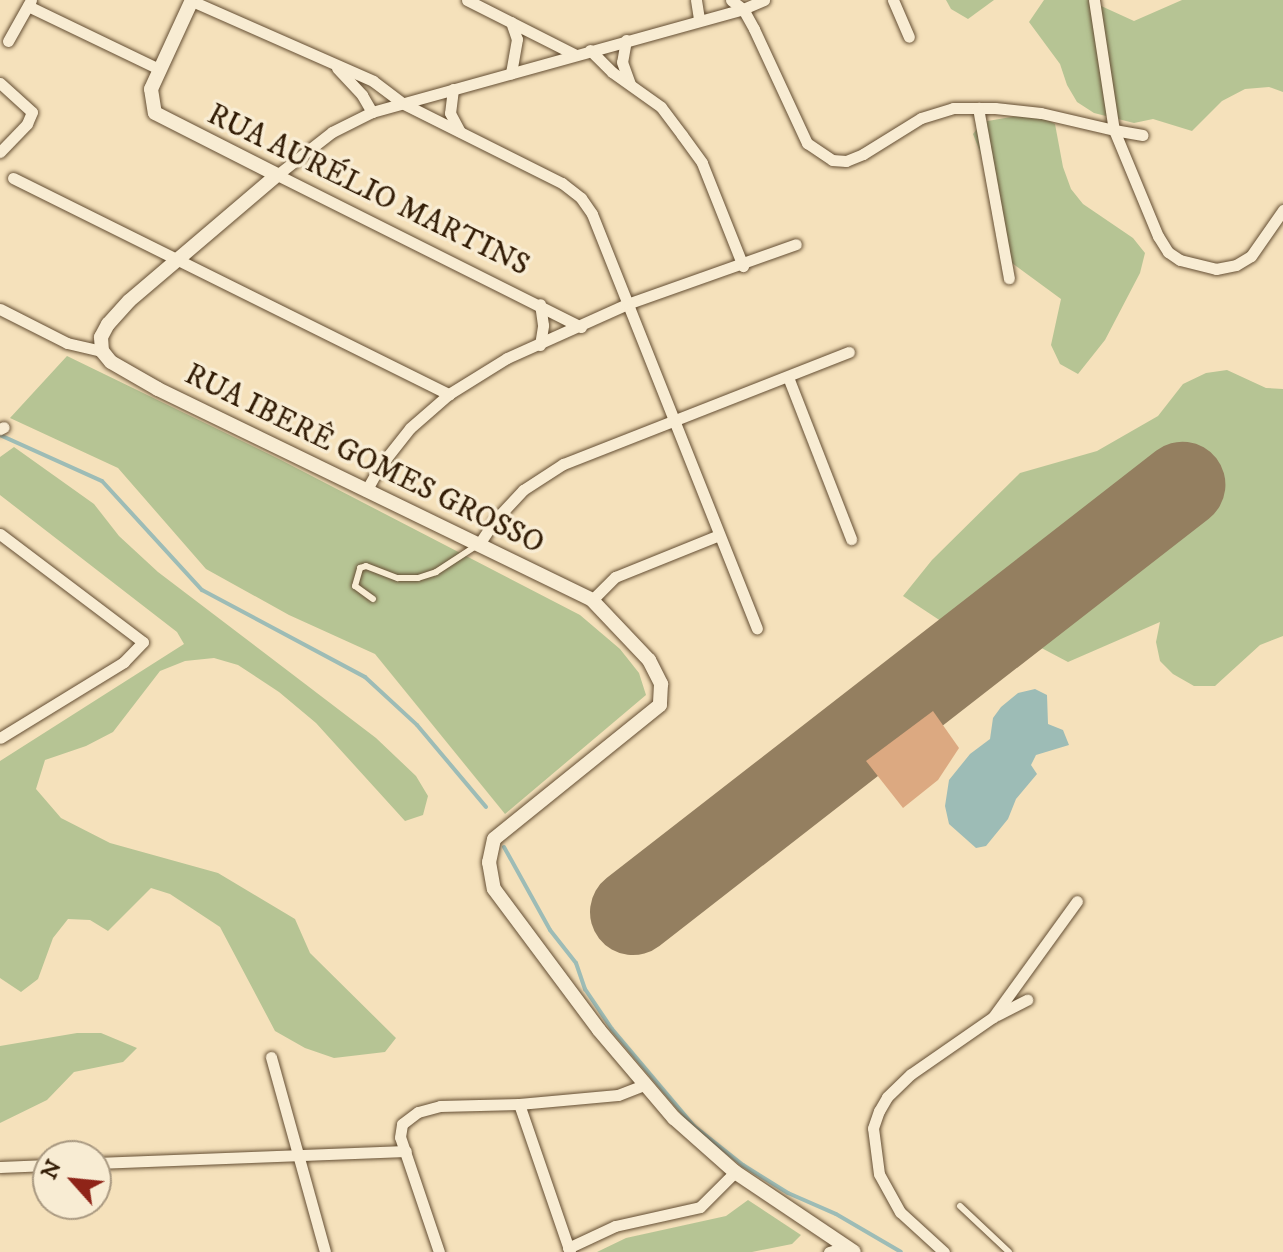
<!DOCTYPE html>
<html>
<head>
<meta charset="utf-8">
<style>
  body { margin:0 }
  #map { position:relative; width:1283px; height:1252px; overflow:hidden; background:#f5e1bb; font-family:"IM FELL DW Pica",serif }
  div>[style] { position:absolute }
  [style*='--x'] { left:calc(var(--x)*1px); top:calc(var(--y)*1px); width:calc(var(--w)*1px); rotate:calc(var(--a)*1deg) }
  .green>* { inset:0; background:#b6c494 }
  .water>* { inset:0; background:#9dbcb6 }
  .stream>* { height:4px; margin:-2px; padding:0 2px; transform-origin:2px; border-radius:2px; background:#9dbcb6 }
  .runway>* { height:86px; margin:-43px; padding:0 43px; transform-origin:43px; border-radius:43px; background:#947f60 }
  .building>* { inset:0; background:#dca981 }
  .roads { filter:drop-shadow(0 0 2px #644e33) drop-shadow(0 0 2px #644e33) }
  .service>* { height:6px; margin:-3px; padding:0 3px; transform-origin:3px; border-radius:3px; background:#f8ecd3 }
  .minor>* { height:11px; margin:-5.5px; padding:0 5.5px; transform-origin:5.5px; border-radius:5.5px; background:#f8ecd3 }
  .tertiary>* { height:14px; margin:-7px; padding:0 7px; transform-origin:7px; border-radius:7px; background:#f8ecd3 }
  span { translate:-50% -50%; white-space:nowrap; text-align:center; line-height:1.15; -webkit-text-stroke:7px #f8ecd3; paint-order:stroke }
  .street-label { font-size:30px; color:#331d06 }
  .north { position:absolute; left:32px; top:1140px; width:80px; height:80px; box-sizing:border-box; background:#f8ecd3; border:2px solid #a99981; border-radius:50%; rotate:297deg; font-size:22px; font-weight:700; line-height:32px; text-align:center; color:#331d06 }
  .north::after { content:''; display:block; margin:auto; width:28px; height:36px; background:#8f2418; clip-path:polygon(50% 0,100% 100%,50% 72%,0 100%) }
</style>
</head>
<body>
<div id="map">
  <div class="green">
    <div style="clip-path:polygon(946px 0,994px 0,968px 19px,951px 9px)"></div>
    <div style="clip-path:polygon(1044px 0,1088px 0,1134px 21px,1182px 0,1283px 0,1283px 92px,1269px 87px,1245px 89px,1222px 101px,1192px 131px,1153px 119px,1134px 123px,1094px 113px,1077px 102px,1067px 85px,1060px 64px,1029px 22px)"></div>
    <div style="clip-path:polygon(1034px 113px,1055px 124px,1063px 167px,1071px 189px,1083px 204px,1133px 238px,1145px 253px,1140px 273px,1105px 340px,1078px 374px,1060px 364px,1051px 345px,1061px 299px,1012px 263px,991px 180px,973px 134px,982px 122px)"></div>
    <div style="clip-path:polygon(67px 356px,279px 459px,580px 615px,620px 649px,639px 673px,646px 695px,505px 814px,375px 654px,289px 615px,206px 569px,118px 468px,10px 418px)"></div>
    <div style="clip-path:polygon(1227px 370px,1266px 388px,1283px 389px,1283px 636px,1260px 645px,1215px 686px,1194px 686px,1173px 674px,1160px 661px,1156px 642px,1160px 622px,1068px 662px,1032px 643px,1044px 627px,1058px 615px,1160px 546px,1187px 494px,1176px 479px,1166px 491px,1016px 609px,959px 633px,903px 596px,932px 560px,1020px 473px,1097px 451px,1158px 416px,1183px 384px,1206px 373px)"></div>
    <div style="clip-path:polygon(14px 447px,94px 504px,119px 536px,158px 572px,376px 738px,416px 776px,428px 796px,423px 815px,405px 821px,316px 723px,279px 692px,238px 665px,214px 658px,185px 661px,160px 671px,113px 732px,86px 746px,45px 760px,36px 789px,61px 818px,110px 843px,218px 873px,295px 919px,310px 953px,396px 1038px,385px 1052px,334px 1058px,305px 1048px,275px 1031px,220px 927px,170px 894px,151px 888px,108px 931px,90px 920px,68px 919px,53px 938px,38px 979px,21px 992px,0 978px,0 761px,184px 644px,177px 632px,0 495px,0 457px)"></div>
    <div style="clip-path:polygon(77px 1033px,101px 1033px,137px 1048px,123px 1062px,74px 1072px,47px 1100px,0 1123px,0 1046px)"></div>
    <div style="clip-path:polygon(748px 1200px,801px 1235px,792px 1244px,752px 1252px,597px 1252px,626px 1238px,726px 1216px)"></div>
  </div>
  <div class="water">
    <div style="clip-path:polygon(1035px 689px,1047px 695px,1048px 724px,1063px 730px,1069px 745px,1036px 755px,1031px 765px,1037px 774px,1016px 799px,1008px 819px,986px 846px,976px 848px,949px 824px,945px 806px,949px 780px,970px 754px,990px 739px,993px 718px,1001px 707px,1018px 693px)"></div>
  </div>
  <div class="stream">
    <div style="--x:0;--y:435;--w:112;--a:24.3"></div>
    <div style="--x:102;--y:481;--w:148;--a:47.5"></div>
    <div style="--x:202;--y:590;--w:185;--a:28.1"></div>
    <div style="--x:365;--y:677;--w:71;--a:42.7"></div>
    <div style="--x:417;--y:725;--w:107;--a:49.9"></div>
    <div style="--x:504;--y:847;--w:95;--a:61"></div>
    <div style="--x:550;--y:930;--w:42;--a:51.8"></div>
    <div style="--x:576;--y:963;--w:28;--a:71"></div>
    <div style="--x:585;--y:989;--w:48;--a:56"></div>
    <div style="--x:612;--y:1029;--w:127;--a:49.8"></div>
    <div style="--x:694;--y:1126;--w:63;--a:38.5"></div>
    <div style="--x:743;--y:1165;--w:53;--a:31.9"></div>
    <div style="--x:788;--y:1193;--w:52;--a:23.6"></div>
    <div style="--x:836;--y:1214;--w:75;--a:30.3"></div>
  </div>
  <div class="runway">
    <div style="--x:633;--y:912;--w:696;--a:-37.87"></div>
  </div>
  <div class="building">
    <div style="clip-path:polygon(933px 711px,959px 748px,938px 780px,903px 808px,866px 761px)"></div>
  </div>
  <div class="roads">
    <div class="service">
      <div style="--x:373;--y:599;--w:22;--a:-144"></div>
      <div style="--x:355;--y:586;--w:19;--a:-74"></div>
      <div style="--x:360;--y:568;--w:6;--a:-18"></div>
      <div style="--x:366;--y:566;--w:34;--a:21"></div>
      <div style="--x:398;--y:578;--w:20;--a:0"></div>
      <div style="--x:418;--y:578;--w:19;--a:-18"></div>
      <div style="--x:436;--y:572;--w:48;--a:-33"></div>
      <div style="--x:960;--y:1206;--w:67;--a:43.2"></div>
    </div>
    <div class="minor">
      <div style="--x:467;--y:0;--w:120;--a:26.8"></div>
      <div style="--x:696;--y:0;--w:20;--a:81"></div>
      <div style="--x:731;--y:0;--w:15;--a:37"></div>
      <div style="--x:743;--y:9;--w:23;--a:61"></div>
      <div style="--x:754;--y:29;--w:126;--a:65.1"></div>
      <div style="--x:807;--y:143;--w:30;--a:34"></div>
      <div style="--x:832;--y:160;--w:14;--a:4"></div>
      <div style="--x:846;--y:161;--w:18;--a:-22"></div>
      <div style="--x:863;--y:154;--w:68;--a:-31.8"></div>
      <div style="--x:921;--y:118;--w:34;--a:-17"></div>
      <div style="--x:953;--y:108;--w:42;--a:0"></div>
      <div style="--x:995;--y:108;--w:46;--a:6.2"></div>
      <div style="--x:1041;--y:113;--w:75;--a:13.1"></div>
      <div style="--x:1114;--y:130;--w:115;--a:67.5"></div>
      <div style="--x:1158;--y:236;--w:19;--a:58"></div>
      <div style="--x:1168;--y:252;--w:14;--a:34"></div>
      <div style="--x:1180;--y:260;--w:37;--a:14"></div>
      <div style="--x:1216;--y:269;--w:20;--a:-11"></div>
      <div style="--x:1236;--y:265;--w:17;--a:-31"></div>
      <div style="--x:1251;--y:256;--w:56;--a:-55.2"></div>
      <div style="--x:893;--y:0;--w:40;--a:66.6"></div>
      <div style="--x:1094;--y:0;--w:132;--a:81.3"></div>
      <div style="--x:1114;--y:130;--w:29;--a:10"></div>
      <div style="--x:192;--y:1;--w:198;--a:23.8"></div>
      <div style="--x:373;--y:81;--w:36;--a:37"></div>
      <div style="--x:402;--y:103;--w:179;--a:26.6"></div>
      <div style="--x:562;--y:183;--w:24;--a:38"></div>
      <div style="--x:581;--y:198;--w:19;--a:55"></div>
      <div style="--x:592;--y:214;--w:446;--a:68.3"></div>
      <div style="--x:28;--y:6;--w:145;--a:25.7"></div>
      <div style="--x:511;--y:22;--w:18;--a:71"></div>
      <div style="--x:517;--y:39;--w:35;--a:100"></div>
      <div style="--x:626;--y:40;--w:22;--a:100"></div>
      <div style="--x:622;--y:62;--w:23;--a:70"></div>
      <div style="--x:8;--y:41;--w:47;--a:-60.7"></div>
      <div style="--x:590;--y:50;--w:31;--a:45"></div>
      <div style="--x:612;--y:72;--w:60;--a:35.5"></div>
      <div style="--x:661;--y:107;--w:35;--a:53"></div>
      <div style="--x:682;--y:135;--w:34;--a:54"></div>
      <div style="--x:702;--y:163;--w:111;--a:68.3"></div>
      <div style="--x:337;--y:68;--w:37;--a:47"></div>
      <div style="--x:362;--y:95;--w:20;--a:60"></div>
      <div style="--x:0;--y:83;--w:43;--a:42.2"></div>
      <div style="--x:32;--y:112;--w:13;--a:113"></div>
      <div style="--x:27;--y:124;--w:39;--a:134"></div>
      <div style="--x:453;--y:89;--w:24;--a:97"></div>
      <div style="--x:450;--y:113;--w:21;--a:62"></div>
      <div style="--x:978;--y:108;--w:173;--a:79.7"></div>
      <div style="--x:13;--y:178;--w:487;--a:26.4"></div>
      <div style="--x:0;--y:309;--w:75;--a:26.9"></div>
      <div style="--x:67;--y:343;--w:36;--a:13"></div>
      <div style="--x:581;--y:327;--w:340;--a:-153.4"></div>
      <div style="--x:277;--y:175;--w:70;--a:-38"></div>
      <div style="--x:332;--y:132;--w:45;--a:-26.6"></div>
      <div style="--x:372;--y:112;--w:385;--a:-15.5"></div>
      <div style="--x:743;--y:9;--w:23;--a:-23"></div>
      <div style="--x:540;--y:345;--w:20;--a:-81"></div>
      <div style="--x:543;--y:325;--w:21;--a:-98"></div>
      <div style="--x:788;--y:377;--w:174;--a:68.7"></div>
      <div style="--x:0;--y:429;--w:4;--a:-27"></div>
      <div style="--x:366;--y:491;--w:29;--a:-61"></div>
      <div style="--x:380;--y:466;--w:48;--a:-51.7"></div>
      <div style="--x:410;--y:428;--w:52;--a:-41.1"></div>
      <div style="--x:449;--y:394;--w:68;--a:-31.8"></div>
      <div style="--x:507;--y:358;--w:132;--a:-24.2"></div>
      <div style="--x:627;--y:304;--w:179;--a:-19.5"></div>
      <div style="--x:0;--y:534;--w:179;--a:37.1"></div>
      <div style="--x:143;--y:642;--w:28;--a:134"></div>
      <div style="--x:124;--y:662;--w:145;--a:148.5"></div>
      <div style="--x:479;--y:544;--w:30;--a:-56"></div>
      <div style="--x:496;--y:519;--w:40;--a:-47"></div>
      <div style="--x:523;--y:490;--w:48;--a:-33"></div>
      <div style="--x:563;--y:464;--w:307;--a:-21.4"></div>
      <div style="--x:592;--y:600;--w:33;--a:-45"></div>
      <div style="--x:615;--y:577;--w:112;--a:-22"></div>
      <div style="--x:997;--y:1015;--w:34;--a:-27"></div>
      <div style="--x:271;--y:1057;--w:202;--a:74.5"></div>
      <div style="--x:519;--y:1104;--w:157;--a:71"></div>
      <div style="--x:96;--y:1163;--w:310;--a:-2.2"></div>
      <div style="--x:0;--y:1167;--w:48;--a:-2.4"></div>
      <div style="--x:568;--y:1248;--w:52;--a:-25.1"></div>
      <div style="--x:615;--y:1226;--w:87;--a:-12.6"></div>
      <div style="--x:700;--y:1207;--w:49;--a:-45"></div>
      <div style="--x:439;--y:1252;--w:121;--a:-108.7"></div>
      <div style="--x:400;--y:1137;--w:13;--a:-81"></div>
      <div style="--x:402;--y:1124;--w:20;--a:-37"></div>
      <div style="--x:418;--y:1112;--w:23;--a:-15"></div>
      <div style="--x:440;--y:1106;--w:79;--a:-1.5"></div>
      <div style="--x:519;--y:1104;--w:99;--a:-5.2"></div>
      <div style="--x:618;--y:1095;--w:28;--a:-21"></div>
      <div style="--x:829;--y:1252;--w:18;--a:-16"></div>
      <div style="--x:944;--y:1252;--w:59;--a:-137.7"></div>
      <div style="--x:900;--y:1212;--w:43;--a:-118.9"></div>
      <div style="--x:879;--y:1174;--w:46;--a:-97.4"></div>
      <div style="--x:873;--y:1128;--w:18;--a:-71"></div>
      <div style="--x:879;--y:1111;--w:16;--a:-60"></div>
      <div style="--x:887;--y:1097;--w:33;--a:-44"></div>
      <div style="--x:911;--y:1074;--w:100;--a:-34.8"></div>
      <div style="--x:993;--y:1017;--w:143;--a:-54.1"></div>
    </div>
    <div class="tertiary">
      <div style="--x:192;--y:0;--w:98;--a:114.7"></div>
      <div style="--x:151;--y:89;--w:24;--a:81"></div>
      <div style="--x:155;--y:113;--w:137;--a:26.9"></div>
      <div style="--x:277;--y:175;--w:194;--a:139.6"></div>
      <div style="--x:129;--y:301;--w:31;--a:132"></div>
      <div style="--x:108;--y:324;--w:15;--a:118"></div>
      <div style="--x:101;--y:337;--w:14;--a:86"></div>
      <div style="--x:102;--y:351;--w:14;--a:51"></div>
      <div style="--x:111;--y:362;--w:54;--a:29.9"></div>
      <div style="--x:158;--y:389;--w:483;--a:25.9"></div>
      <div style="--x:592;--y:600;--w:83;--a:46.5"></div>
      <div style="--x:649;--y:660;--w:27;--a:63"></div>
      <div style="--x:661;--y:684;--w:21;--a:93"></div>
      <div style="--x:660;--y:705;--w:213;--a:141.1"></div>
      <div style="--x:494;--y:839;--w:24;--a:102"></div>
      <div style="--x:489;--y:862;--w:27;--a:80"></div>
      <div style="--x:494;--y:889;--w:176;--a:53.3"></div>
      <div style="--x:599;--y:1030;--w:116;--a:49.6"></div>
      <div style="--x:674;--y:1118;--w:81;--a:41.5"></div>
      <div style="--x:735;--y:1172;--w:143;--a:33.9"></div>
    </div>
  </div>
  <div class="street-label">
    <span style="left:368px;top:191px;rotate:26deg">RUA AURÉLIO MARTINS</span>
    <span style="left:364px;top:460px;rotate:26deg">RUA IBERÊ GOMES GROSSO</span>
  </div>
  <div class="north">N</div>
</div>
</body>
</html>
